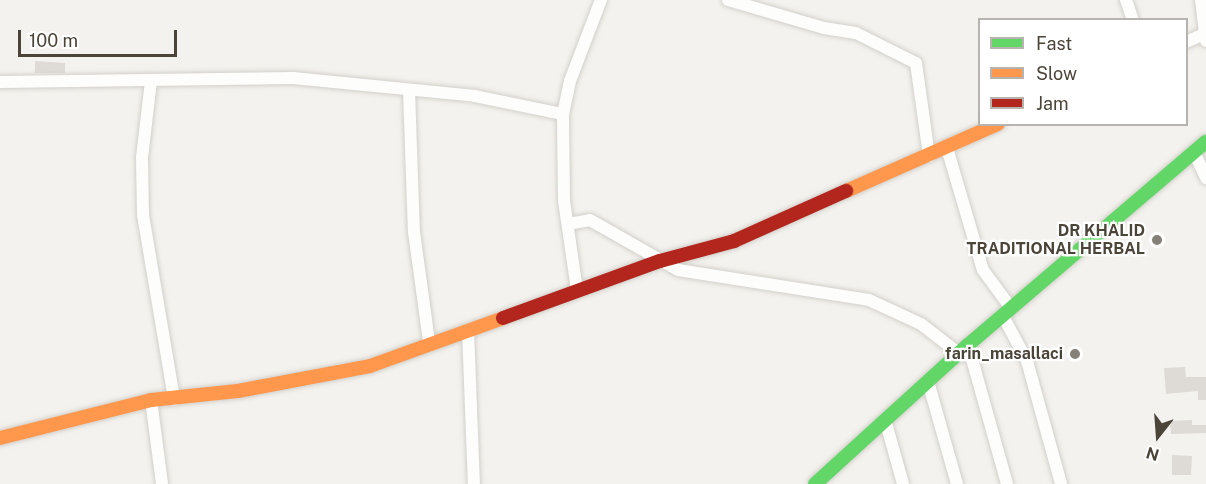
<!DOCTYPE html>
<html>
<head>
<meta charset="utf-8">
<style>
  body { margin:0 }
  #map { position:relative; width:1206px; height:484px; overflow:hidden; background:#f4f2ee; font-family:"Public Sans",sans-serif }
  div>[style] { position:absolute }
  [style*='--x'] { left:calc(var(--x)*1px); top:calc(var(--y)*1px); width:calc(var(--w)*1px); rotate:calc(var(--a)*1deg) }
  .building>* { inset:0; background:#dedbd6 }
  .roads { filter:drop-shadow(0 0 2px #d2d0cb) drop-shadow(0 0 2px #d2d0cb) }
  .street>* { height:12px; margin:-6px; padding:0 6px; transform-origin:6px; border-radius:6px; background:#fdfdfc }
  .fast>* { height:14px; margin:-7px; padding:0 7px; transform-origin:7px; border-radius:7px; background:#63d668 }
  .slow>* { height:14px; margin:-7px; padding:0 7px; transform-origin:7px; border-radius:7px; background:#ff974d }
  .jam>* { height:14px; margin:-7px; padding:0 7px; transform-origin:7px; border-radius:7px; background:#b3261e }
  .dots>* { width:16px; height:16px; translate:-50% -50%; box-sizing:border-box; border:3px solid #fff; border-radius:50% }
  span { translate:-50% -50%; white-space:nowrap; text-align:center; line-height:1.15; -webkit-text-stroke:4.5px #fff; paint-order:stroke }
  .poi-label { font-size:16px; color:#4b4439; font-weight:700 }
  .right { translate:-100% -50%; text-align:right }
  .legend { position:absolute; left:978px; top:18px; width:210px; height:108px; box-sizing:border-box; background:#fff; border:2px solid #b7b4b0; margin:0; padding:8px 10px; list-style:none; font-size:18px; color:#4b4439 }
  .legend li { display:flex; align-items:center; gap:12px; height:30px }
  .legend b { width:30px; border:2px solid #b7b4b0 }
  .north { position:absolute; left:1128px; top:406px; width:60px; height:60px; -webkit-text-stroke:4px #fff; paint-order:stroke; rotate:197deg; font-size:16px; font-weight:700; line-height:24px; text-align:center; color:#4b4439 }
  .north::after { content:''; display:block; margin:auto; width:21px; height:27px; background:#4b4439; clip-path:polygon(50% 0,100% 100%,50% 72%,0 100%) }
  .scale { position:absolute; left:18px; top:30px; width:159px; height:27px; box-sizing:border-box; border:3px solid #4b4439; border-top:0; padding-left:8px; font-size:18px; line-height:21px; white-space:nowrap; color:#4b4439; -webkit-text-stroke:4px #fff; paint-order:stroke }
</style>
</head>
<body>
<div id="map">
  <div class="building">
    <div style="clip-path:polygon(35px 61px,65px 63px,65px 73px,35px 73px)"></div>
    <div style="clip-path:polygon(1185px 367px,1186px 377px,1206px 377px,1206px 400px,1198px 400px,1198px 391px,1166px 394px,1164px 368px)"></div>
    <div style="clip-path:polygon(1192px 420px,1192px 425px,1206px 425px,1206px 433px,1171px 434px,1170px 421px)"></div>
    <div style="clip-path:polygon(1172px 455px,1192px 456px,1191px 475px,1172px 475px)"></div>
  </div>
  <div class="roads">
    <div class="street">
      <div style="--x:728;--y:0;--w:100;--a:16.3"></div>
      <div style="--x:824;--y:28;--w:32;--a:9"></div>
      <div style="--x:856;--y:33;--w:67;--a:26.6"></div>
      <div style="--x:916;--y:63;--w:94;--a:82"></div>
      <div style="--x:1126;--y:0;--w:21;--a:71"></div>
      <div style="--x:1201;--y:0;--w:41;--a:83"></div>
      <div style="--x:1186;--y:42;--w:22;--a:-24"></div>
      <div style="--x:151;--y:81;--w:78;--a:96.7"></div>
      <div style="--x:142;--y:158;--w:57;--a:89"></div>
      <div style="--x:143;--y:215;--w:187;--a:80.4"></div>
      <div style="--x:0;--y:82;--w:293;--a:-0.8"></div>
      <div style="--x:293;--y:78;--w:183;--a:5.6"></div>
      <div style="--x:475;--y:96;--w:90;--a:11.6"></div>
      <div style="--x:409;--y:91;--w:141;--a:88"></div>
      <div style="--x:414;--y:232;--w:111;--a:82.2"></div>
      <div style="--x:947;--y:148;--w:127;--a:73.6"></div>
      <div style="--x:983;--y:270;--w:47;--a:53.6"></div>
      <div style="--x:1194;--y:152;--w:29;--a:65"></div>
      <div style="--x:568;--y:224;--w:22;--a:-10"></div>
      <div style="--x:590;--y:220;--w:101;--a:29.6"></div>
      <div style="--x:678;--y:270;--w:193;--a:8.9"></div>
      <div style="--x:869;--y:300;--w:57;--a:24.8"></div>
      <div style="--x:921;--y:324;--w:51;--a:37.8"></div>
      <div style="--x:577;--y:290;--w:90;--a:-98.3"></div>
      <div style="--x:564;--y:201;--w:87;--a:-90.7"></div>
      <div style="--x:563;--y:114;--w:34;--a:-78"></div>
      <div style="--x:570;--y:81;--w:87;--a:-69.1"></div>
      <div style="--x:1003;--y:316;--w:51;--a:61.9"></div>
      <div style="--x:1027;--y:361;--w:128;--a:74.5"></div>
      <div style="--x:468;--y:330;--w:154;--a:87.8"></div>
      <div style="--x:968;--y:345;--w:144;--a:74.3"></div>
      <div style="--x:929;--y:385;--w:103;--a:74.2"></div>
      <div style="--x:151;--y:400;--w:85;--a:82.5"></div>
      <div style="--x:886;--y:423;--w:63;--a:74.4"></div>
    </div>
    <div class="fast">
      <div style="--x:815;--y:484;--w:207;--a:-42.3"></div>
      <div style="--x:968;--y:345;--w:313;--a:-40.5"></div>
    </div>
    <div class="slow">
      <div style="--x:846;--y:191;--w:166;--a:-23.8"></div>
      <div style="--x:0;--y:438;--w:156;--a:-14.1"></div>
      <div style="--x:151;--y:400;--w:87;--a:-5.9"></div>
      <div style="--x:238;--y:391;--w:134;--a:-10.7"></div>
      <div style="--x:370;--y:366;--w:141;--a:-19.8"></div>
    </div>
    <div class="jam">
      <div style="--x:503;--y:318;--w:167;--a:-20"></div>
      <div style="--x:660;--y:261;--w:77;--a:-15.1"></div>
      <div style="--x:734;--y:241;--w:123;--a:-24.1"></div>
    </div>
  </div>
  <div class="dots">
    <div style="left:1157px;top:240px;background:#868178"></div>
    <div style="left:1075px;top:354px;background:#868178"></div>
  </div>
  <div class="poi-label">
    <span class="right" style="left:1145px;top:240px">DR KHALID<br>TRADITIONAL HERBAL</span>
    <span class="right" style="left:1063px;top:354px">farin_masallaci</span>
  </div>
  <ul class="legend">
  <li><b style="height:8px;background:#63d668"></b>Fast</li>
  <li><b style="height:8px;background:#ff974d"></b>Slow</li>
  <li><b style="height:8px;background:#b3261e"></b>Jam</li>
  </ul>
  <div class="north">N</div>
  <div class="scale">100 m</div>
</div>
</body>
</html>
